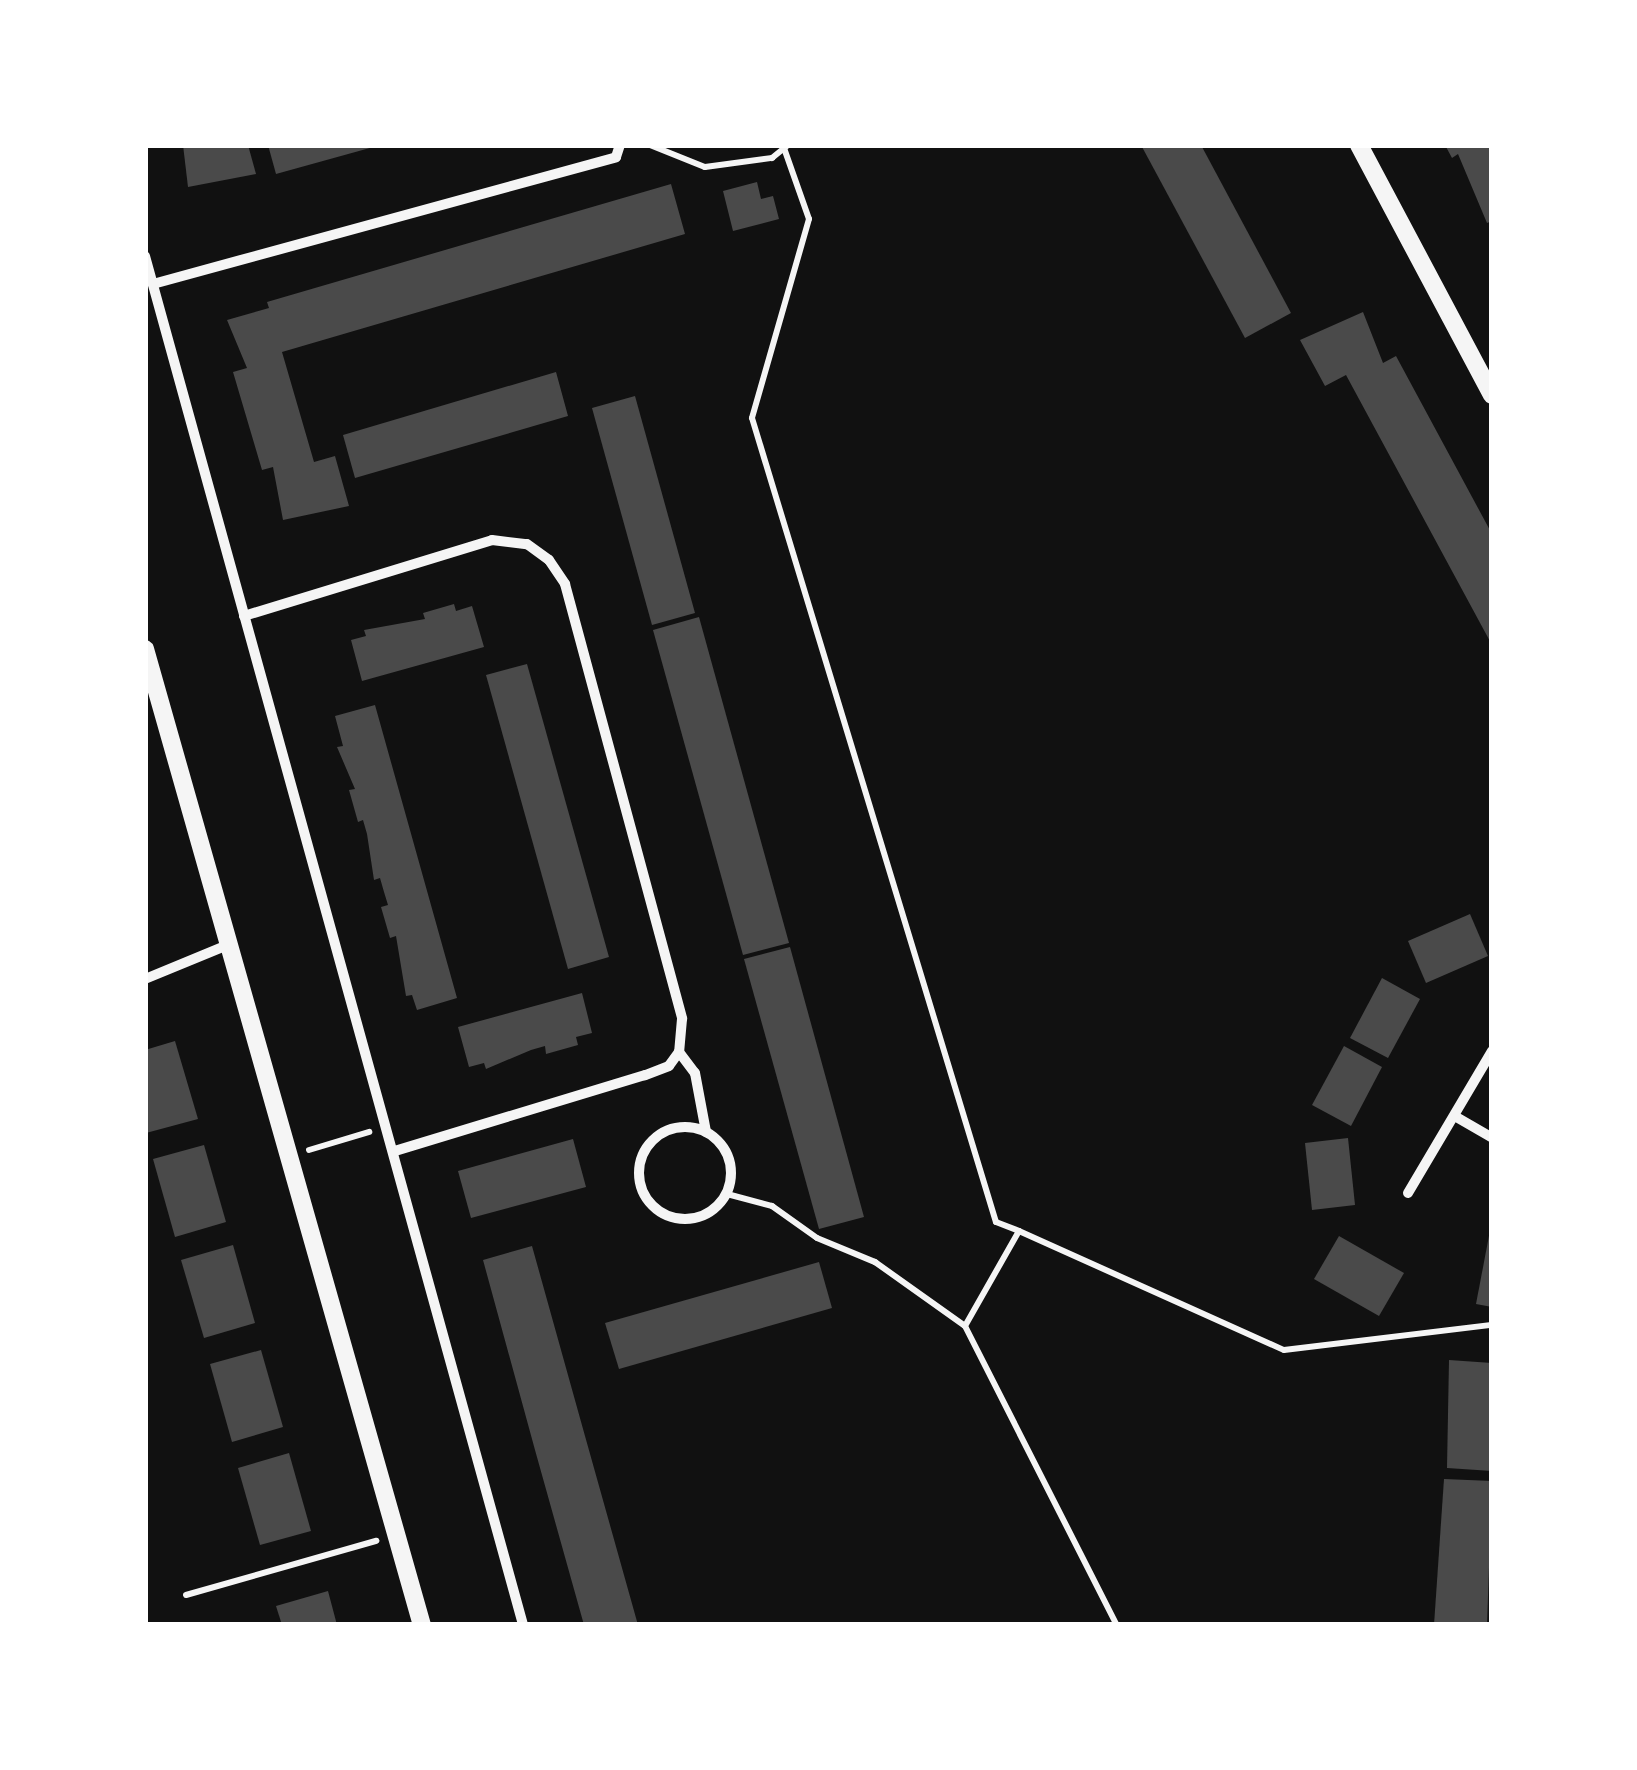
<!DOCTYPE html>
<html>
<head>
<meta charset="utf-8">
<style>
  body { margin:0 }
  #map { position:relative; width:1637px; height:1770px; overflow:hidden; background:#111; font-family:Raleway,sans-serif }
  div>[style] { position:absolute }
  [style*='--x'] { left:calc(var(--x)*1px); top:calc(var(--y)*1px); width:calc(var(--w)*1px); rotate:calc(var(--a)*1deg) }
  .building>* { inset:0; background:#4a4a4a }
  .path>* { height:6px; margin:-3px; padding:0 3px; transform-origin:3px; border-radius:3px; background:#f5f5f5 }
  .minor>* { height:10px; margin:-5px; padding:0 5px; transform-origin:5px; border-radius:5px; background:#f5f5f5 }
  .minor>.ring { margin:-5px; padding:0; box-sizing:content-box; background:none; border:10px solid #f5f5f5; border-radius:50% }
  .tertiary>* { height:18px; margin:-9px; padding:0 9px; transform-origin:9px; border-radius:9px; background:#f5f5f5 }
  span { translate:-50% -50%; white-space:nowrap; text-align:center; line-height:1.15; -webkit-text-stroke:10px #fff; paint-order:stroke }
  .frame { position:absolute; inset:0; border:148px solid #fff; pointer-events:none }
</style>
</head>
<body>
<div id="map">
  <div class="building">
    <div style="clip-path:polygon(183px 145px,248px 145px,256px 174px,188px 187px)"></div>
    <div style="clip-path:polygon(268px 145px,377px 145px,377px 146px,276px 174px)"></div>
    <div style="clip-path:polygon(1141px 145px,1201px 145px,1291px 313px,1245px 338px)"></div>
    <div style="clip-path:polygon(1445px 145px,1492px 145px,1492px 221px,1487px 223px,1458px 154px,1452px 158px)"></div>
    <div style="clip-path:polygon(757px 182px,761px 199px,773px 196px,779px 219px,733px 231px,723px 191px)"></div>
    <div style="clip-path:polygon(671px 184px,685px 234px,282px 352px,314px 462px,335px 456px,349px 506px,283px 520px,273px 467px,262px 470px,233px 372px,247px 368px,227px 320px,269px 308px,267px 302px)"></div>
    <div style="clip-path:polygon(1363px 312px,1383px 363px,1396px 356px,1492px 534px,1492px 645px,1346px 375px,1325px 386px,1300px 340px)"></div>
    <div style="clip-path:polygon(556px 372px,568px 416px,355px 478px,343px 435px)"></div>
    <div style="clip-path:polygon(635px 396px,695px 613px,652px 625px,592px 408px)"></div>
    <div style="clip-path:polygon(454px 604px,456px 611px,472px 606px,484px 647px,362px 681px,351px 640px,366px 636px,364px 630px,425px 619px,423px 613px)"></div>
    <div style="clip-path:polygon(699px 617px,789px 943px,743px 955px,653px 630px)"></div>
    <div style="clip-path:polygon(527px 664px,609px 957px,568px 969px,486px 675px)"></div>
    <div style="clip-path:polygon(375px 705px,457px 998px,417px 1010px,412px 995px,406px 996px,396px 936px,390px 938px,381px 907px,388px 905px,384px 892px,380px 878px,374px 880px,367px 834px,363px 820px,358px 822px,349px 790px,355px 789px,337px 747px,343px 746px,335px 716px)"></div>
    <div style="clip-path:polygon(1470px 914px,1488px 956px,1426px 983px,1408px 941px)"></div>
    <div style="clip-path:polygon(790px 947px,864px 1217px,819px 1229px,744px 959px)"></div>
    <div style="clip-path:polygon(1382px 978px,1420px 999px,1388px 1058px,1350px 1038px)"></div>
    <div style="clip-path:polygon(582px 993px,592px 1033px,576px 1037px,578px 1045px,546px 1054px,545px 1046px,531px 1050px,486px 1069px,484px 1063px,469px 1067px,458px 1027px)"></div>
    <div style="clip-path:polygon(175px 1041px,198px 1119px,146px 1133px,145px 1050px)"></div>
    <div style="clip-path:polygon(1344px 1046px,1382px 1067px,1351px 1126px,1312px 1105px)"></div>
    <div style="clip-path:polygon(1348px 1138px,1355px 1205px,1312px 1210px,1305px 1143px)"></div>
    <div style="clip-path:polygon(573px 1139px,586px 1187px,471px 1218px,458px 1171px)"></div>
    <div style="clip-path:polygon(204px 1145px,226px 1222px,175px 1237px,153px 1159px)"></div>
    <div style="clip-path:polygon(1492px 1220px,1492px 1307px,1476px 1304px)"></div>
    <div style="clip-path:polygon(1339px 1236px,1404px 1273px,1379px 1316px,1314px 1279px)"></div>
    <div style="clip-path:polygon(233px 1245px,255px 1323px,204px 1338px,181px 1260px)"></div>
    <div style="clip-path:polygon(532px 1246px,585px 1436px,638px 1625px,584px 1625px,535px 1450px,483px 1260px)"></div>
    <div style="clip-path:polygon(819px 1262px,832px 1308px,619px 1369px,605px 1323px)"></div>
    <div style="clip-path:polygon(261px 1350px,283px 1427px,232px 1442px,210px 1364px)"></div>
    <div style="clip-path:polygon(1449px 1360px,1492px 1363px,1492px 1471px,1447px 1468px)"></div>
    <div style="clip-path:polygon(289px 1453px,311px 1531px,260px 1545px,238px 1468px)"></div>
    <div style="clip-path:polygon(1444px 1479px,1492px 1481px,1487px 1625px,1434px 1625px)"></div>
    <div style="clip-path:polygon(328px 1591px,337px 1625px,282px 1625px,276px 1606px)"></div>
  </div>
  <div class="path">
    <div style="--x:650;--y:145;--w:59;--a:21.8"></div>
    <div style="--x:705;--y:167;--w:68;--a:-7.7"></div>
    <div style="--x:772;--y:158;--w:21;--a:-39"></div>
    <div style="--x:784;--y:148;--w:75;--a:70.6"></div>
    <div style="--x:809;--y:219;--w:207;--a:106"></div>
    <div style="--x:752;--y:418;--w:840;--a:73.12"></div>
    <div style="--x:996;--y:1222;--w:25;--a:21"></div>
    <div style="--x:309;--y:1150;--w:63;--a:-16.7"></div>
    <div style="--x:727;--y:1194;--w:47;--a:14.9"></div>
    <div style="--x:772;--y:1206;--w:55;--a:35.4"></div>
    <div style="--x:817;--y:1238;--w:63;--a:22.5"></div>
    <div style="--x:875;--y:1262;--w:110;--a:35.4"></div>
    <div style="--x:965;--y:1326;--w:335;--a:63.1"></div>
    <div style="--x:965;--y:1326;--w:109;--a:-60.4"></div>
    <div style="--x:1019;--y:1231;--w:290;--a:24.2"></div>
    <div style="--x:1284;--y:1350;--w:209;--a:-6.9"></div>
    <div style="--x:186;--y:1595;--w:198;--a:-15.9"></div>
  </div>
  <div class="minor">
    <div style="--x:145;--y:256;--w:1420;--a:74.56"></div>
    <div style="--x:153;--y:284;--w:480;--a:-15.3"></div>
    <div style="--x:616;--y:157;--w:13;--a:-72"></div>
    <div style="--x:244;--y:616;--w:259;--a:-17"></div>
    <div style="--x:492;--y:540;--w:35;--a:7"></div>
    <div style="--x:527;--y:544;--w:27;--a:36"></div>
    <div style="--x:549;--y:560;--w:29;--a:56"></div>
    <div style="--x:565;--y:584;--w:450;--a:74.9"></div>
    <div style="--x:682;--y:1019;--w:33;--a:95"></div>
    <div style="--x:679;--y:1052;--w:17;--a:126"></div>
    <div style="--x:669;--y:1066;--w:26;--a:159"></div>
    <div style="--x:645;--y:1075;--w:261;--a:163.1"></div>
    <div style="--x:145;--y:979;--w:87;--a:-22.4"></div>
    <div style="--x:679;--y:1052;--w:26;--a:53"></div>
    <div style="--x:695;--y:1073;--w:60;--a:79.4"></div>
    <div style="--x:1458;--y:1118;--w:39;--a:30"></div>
    <div class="ring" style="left:639px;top:1127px;width:82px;height:82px"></div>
    <div style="--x:1408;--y:1193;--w:165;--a:-59.4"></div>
  </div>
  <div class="tertiary">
    <div style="--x:1359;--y:145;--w:283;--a:62"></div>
    <div style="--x:145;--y:649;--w:1015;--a:74.16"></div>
  </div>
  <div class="frame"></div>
</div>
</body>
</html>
